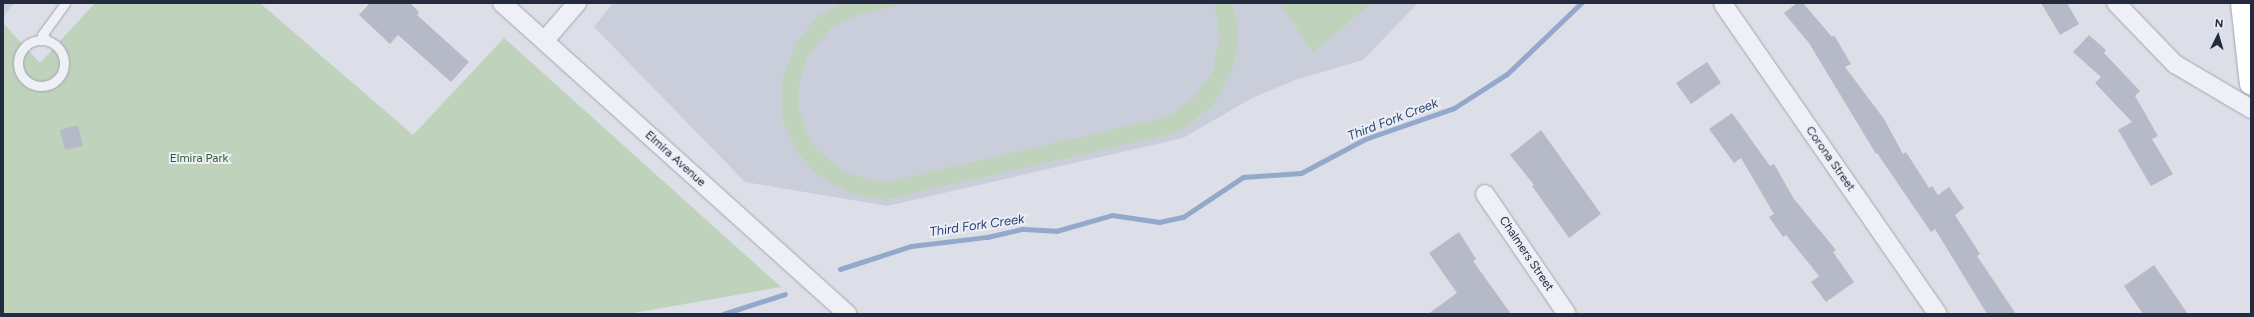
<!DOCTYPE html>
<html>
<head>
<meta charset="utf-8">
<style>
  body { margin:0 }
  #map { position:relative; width:2254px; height:317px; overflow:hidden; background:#dcdfe8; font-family:Figtree,sans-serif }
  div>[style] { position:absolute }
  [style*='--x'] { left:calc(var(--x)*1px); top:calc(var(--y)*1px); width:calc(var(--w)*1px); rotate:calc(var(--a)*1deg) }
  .built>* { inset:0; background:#caceda }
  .green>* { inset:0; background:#bfd2bc }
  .stream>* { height:5px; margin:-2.5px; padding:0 2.5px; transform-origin:2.5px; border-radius:2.5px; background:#93a8cb }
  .building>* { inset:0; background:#b6bac8 }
  .roads { filter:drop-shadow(0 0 1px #a1a5b2) drop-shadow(0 0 1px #a1a5b2) }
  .service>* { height:9px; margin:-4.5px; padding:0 4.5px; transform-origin:4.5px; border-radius:4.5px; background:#eff0f6 }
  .service>.ring { margin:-4.5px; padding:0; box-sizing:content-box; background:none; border:9px solid #eff0f6; border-radius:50% }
  .minor>* { height:18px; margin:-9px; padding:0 9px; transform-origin:9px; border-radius:9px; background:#eff0f6 }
  .primary>* { height:22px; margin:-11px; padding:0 11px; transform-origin:11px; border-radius:11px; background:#fff }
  span { translate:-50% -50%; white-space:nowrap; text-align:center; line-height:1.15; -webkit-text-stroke:4px #ebeef5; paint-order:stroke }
  .park-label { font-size:12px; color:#345c31 }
  .street-label { font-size:12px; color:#242b3f }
  .water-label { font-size:13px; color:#2b4476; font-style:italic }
  .frame { position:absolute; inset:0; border:4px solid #242b3f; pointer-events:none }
  .north { position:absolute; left:2198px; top:16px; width:40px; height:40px; -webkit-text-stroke:3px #ebeef5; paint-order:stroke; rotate:5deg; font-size:11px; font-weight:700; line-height:16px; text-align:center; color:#242b3f }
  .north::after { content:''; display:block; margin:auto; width:14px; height:18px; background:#242b3f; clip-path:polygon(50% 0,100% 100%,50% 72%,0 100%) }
</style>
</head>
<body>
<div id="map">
  <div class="built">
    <div style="clip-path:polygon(3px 3px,14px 3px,3px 17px)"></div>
    <div style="clip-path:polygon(613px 3px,1418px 3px,1363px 60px,1295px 80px,1252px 98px,1183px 138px,887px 206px,745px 182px,594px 27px)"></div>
  </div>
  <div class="green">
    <div style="clip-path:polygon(95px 3px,260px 3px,413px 135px,504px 38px,781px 287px,628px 314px,3px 314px,3px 23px,40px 63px)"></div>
    <div style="clip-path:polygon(841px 3px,907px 3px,854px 16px,831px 28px,807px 58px,799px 83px,799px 111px,810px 140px,817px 150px,844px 172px,880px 181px,891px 181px,1158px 119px,1171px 114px,1194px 97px,1213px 71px,1220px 35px,1214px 3px,1232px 3px,1238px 28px,1238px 47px,1233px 68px,1214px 104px,1190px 124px,1172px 134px,883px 200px,848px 192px,818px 175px,796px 151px,782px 118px,782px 80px,796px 43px,818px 16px)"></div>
    <div style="clip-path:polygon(1280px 3px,1372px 3px,1313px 52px)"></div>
  </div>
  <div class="stream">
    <div style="--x:840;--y:269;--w:75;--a:-17.9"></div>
    <div style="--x:911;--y:246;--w:77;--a:-6.8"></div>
    <div style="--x:987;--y:237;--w:37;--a:-13"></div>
    <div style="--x:1023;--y:229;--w:33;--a:3"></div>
    <div style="--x:1056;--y:231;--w:58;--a:-15.9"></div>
    <div style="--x:1112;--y:215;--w:48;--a:8.5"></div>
    <div style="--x:1159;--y:222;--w:25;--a:-12"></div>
    <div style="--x:1183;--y:217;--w:72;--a:-33.7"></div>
    <div style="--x:1243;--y:177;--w:58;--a:-3.9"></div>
    <div style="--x:1301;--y:173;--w:72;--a:-28"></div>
    <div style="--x:1365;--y:139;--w:94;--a:-19.2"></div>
    <div style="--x:1454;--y:108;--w:63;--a:-32.7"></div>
    <div style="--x:1507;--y:74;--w:103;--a:-43.8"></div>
    <div style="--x:723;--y:314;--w:65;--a:-17.9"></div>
  </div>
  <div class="building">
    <div style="clip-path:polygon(370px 3px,410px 3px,419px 12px,417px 15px,469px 62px,451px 82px,398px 35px,390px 44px,359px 15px)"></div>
    <div style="clip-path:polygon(1797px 3px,1803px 3px,1832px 37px,1834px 35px,1851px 64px,1845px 67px,1884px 119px,1903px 154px,1906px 152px,1929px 188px,1932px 186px,1938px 195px,1949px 187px,1964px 208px,1955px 215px,1980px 254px,1977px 256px,2016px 314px,1987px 314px,1935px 229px,1931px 232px,1877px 153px,1876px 154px,1809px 43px,1784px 13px)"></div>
    <div style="clip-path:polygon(2041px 3px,2067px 3px,2079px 24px,2060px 35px)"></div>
    <div style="clip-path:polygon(2089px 35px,2106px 50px,2104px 53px,2140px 91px,2135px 96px,2158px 136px,2152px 139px,2173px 174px,2151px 186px,2118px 130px,2132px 122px,2095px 83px,2101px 77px,2073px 52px)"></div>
    <div style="clip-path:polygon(1707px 62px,1721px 83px,1691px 104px,1676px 83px)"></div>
    <div style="clip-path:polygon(1732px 113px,1770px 166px,1774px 164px,1794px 199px,1836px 250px,1833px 252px,1854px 282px,1826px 302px,1811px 282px,1819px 276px,1786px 235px,1783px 237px,1769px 217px,1774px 214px,1741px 158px,1734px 163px,1709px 129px)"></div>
    <div style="clip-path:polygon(78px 125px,83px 146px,65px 150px,60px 130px)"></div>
    <div style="clip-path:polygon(1541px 130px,1601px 214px,1569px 238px,1532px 186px,1534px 185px,1510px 155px)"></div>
    <div style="clip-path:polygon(1459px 232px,1476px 259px,1473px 261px,1511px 314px,1428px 314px,1457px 293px,1429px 253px)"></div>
    <div style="clip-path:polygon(2154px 265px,2188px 314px,2143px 314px,2124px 286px)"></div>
  </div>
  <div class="roads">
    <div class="service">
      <div class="ring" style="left:18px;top:40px;width:37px;height:37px"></div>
      <div style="--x:47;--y:40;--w:7;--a:-135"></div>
      <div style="--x:42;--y:35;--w:39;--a:-54"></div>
    </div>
    <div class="minor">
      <div style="--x:502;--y:3;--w:465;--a:42"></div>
      <div style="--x:2116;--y:3;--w:85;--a:46"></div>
      <div style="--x:2175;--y:64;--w:88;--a:30.6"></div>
      <div style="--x:1723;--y:4;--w:377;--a:55.3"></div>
      <div style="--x:545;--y:40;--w:49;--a:-49.1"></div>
      <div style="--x:1485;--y:194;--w:145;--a:55.7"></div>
    </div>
    <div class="primary">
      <div style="--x:2242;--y:3;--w:81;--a:83.7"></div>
    </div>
  </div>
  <div class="park-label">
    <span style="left:199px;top:159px">Elmira Park</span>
  </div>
  <div class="street-label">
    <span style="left:675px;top:159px;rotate:42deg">Elmira Avenue</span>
    <span style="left:1830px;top:159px;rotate:55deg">Corona Street</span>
    <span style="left:1526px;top:254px;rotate:56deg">Chalmers Street</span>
  </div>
  <div class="water-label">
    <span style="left:1393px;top:120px;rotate:-21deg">Third Fork Creek</span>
    <span style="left:977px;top:226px;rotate:-8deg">Third Fork Creek</span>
  </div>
  <div class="frame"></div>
  <div class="north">N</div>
</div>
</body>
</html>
